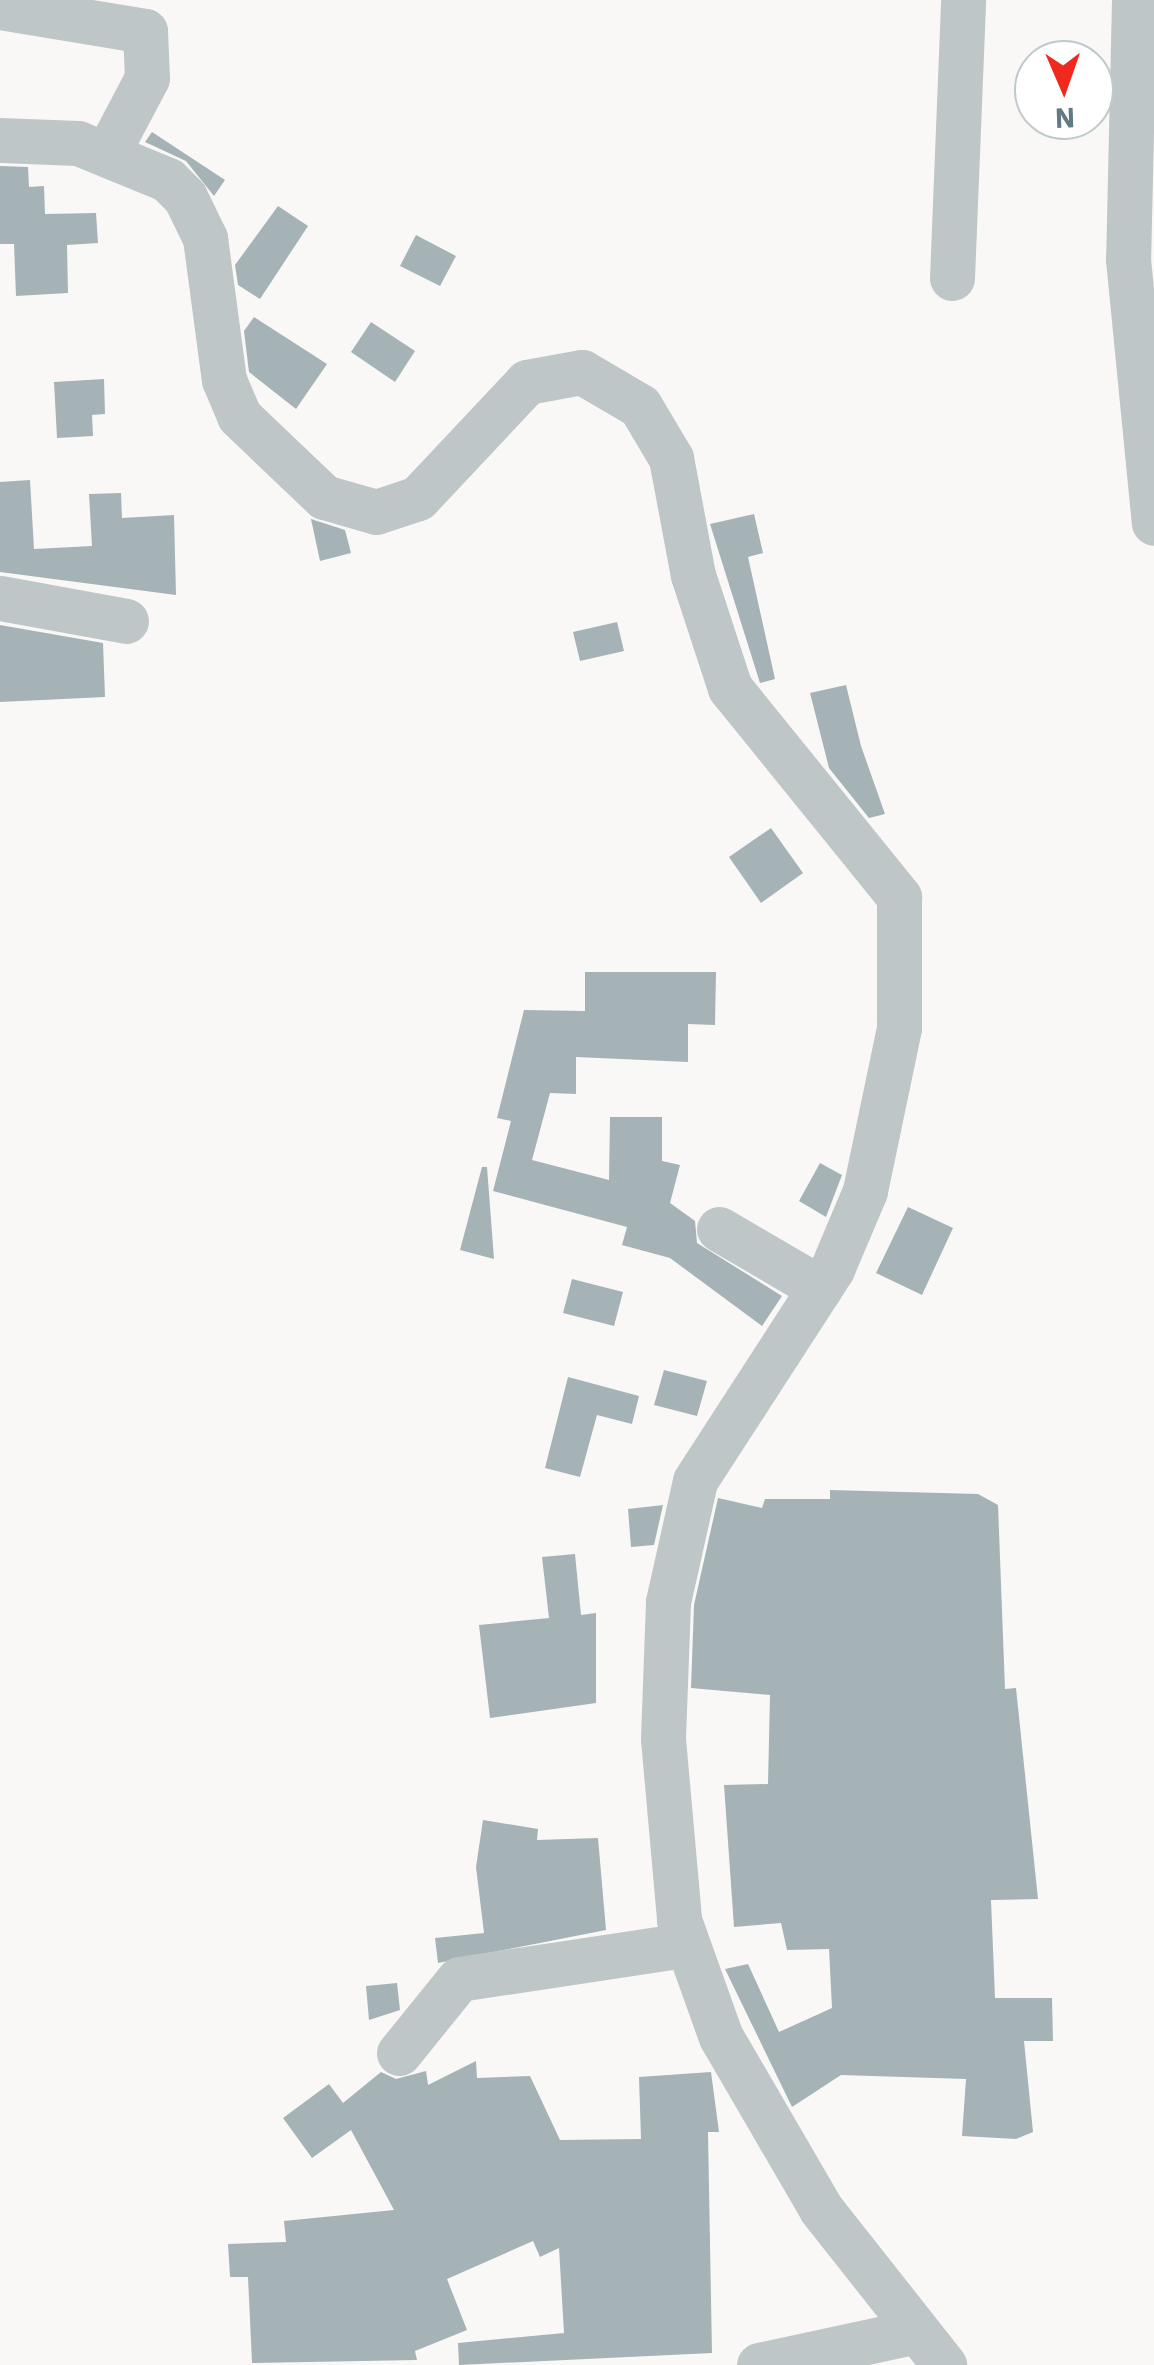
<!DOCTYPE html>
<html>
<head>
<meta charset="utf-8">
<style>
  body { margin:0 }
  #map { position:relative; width:1154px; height:2365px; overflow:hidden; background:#f9f8f6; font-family:"IBM Plex Sans",sans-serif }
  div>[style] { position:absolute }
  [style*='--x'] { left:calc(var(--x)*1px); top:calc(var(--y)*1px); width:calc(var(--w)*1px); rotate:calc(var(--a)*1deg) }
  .building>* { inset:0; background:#a5b3b6 }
  .minor>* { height:45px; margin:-22.5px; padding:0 22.5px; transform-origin:22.5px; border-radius:22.5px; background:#bec6c8 }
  span { translate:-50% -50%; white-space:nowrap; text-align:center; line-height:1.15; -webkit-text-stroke:10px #fff; paint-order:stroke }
  .north { position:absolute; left:1014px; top:40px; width:100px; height:100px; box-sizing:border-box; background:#fff; border:2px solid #c0cacd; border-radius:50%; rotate:178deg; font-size:28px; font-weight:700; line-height:40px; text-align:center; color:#617a83 }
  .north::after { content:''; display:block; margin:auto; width:35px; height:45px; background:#f0291f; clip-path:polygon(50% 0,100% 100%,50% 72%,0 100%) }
</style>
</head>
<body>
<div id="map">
  <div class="building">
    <div style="clip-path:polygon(152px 132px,225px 180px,214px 196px,186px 161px,145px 142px)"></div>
    <div style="clip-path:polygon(0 166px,28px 167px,29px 187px,44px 186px,45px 214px,96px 213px,98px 243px,67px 245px,68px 293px,16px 296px,14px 244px,0 244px)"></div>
    <div style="clip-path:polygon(278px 206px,308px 226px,260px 299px,238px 285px,235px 265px)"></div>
    <div style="clip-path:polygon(416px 235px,456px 256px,440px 286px,400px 266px)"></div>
    <div style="clip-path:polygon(254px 317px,327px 364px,296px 409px,249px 372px,244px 331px)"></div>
    <div style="clip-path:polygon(371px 322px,415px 351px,395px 382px,351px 352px)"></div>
    <div style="clip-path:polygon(104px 379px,105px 414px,92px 415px,93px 436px,57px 438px,54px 382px)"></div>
    <div style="clip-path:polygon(30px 480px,34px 549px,92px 546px,89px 494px,121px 493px,122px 518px,174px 515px,176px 595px,0 572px,0 482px)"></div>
    <div style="clip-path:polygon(754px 514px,763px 553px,748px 557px,775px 679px,760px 683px,710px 524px)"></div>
    <div style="clip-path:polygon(311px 519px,345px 530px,351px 553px,320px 561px)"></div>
    <div style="clip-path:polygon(617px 622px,624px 651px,580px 661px,573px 632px)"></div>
    <div style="clip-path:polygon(0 625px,103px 643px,105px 697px,0 702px)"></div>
    <div style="clip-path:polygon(846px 685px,861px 746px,885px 814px,869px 818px,829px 768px,810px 693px)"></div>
    <div style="clip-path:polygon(771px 828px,803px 873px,761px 903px,729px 857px)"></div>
    <div style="clip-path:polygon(585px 972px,716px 972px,715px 1025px,688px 1024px,688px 1062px,576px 1057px,576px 1094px,550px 1093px,532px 1160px,609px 1180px,610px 1117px,662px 1117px,662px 1161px,680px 1165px,670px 1203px,695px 1221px,697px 1243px,782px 1296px,762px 1326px,670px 1258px,622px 1245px,627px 1227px,493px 1191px,511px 1121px,497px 1118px,524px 1010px,585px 1011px)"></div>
    <div style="clip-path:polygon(820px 1163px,842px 1175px,826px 1217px,799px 1201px)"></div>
    <div style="clip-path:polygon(482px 1167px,487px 1167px,494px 1259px,460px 1250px)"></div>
    <div style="clip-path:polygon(908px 1207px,953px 1228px,922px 1295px,876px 1273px)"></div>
    <div style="clip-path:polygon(572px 1279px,623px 1292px,614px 1326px,563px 1313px)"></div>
    <div style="clip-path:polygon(664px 1370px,707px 1381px,697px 1416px,654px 1405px)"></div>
    <div style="clip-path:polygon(568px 1377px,639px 1396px,632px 1424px,597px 1415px,580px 1477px,545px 1468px)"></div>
    <div style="clip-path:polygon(830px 1490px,978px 1494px,998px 1505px,1005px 1689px,1016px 1688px,1038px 1899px,991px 1900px,995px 1998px,1052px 1998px,1053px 2041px,1024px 2041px,1033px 2132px,1016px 2139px,962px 2136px,966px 2079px,841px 2075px,792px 2107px,725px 1969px,748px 1964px,779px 2032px,832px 2008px,829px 1949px,787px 1950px,781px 1923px,734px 1927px,724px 1785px,768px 1784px,770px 1695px,691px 1688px,694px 1605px,718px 1498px,762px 1508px,765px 1499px,830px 1499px)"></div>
    <div style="clip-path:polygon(663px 1505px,654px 1545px,631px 1547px,628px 1509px)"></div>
    <div style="clip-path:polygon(575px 1554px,581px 1615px,596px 1613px,596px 1703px,490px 1718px,479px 1625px,549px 1618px,542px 1557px)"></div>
    <div style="clip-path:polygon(483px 1820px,538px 1829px,537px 1840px,598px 1838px,606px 1930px,438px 1963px,435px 1938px,484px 1933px,476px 1867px)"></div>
    <div style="clip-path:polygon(397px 1983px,400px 2010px,369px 2020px,366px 1986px)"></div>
    <div style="clip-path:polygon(476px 2061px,477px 2078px,530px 2076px,560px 2140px,641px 2139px,639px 2077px,711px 2072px,719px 2132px,708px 2132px,712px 2353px,459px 2365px,458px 2343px,564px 2333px,559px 2248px,540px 2257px,533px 2241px,447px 2279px,467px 2330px,415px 2351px,417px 2360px,252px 2363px,248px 2277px,230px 2277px,228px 2244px,286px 2242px,284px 2221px,394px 2210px,351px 2130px,312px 2158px,283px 2118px,329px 2084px,343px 2103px,381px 2072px,396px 2079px,426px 2071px,428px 2085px)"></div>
  </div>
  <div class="minor">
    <div style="--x:1134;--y:0;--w:259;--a:91.3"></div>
    <div style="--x:1128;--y:259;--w:265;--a:84.4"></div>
    <div style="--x:0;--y:7;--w:147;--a:9.4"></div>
    <div style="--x:145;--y:31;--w:47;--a:87.6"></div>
    <div style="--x:147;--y:78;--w:86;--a:117.8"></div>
    <div style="--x:0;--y:140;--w:78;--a:2.2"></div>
    <div style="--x:78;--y:143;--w:97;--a:22.3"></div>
    <div style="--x:168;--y:180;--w:24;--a:45"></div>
    <div style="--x:185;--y:197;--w:46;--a:64"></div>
    <div style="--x:205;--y:238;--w:143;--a:82.4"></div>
    <div style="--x:224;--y:380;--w:39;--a:67"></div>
    <div style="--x:239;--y:416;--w:117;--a:43.6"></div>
    <div style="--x:324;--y:497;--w:54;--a:16.1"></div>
    <div style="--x:376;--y:512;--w:44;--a:-18.4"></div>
    <div style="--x:418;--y:498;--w:159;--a:-46.8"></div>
    <div style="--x:527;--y:382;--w:56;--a:-10.3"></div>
    <div style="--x:582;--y:372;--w:67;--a:30.4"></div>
    <div style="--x:640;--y:406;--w:61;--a:59.2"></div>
    <div style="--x:671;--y:458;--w:119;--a:79.4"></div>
    <div style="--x:693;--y:575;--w:119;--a:71.9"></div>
    <div style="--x:730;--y:688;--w:269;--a:51"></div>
    <div style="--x:899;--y:897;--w:131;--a:90"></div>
    <div style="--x:899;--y:1028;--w:167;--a:101.8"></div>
    <div style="--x:865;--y:1191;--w:85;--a:112.9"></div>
    <div style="--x:832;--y:1269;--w:252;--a:122.9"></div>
    <div style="--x:695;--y:1481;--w:124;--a:102.6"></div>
    <div style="--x:668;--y:1602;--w:137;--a:92.1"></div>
    <div style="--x:663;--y:1739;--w:182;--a:84.9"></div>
    <div style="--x:679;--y:1920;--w:124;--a:70.3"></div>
    <div style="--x:721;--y:2037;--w:199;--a:59.8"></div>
    <div style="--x:821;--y:2209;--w:199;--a:51.7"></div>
    <div style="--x:952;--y:278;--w:278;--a:-87.7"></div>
    <div style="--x:0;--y:598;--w:128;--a:10.3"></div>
    <div style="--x:719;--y:1229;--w:117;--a:30.3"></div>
    <div style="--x:399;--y:2053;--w:95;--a:-51"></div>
    <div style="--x:459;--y:1979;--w:228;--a:-8.6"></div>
    <div style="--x:759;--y:2365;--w:157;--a:-12.1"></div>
  </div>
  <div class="north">N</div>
</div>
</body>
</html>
